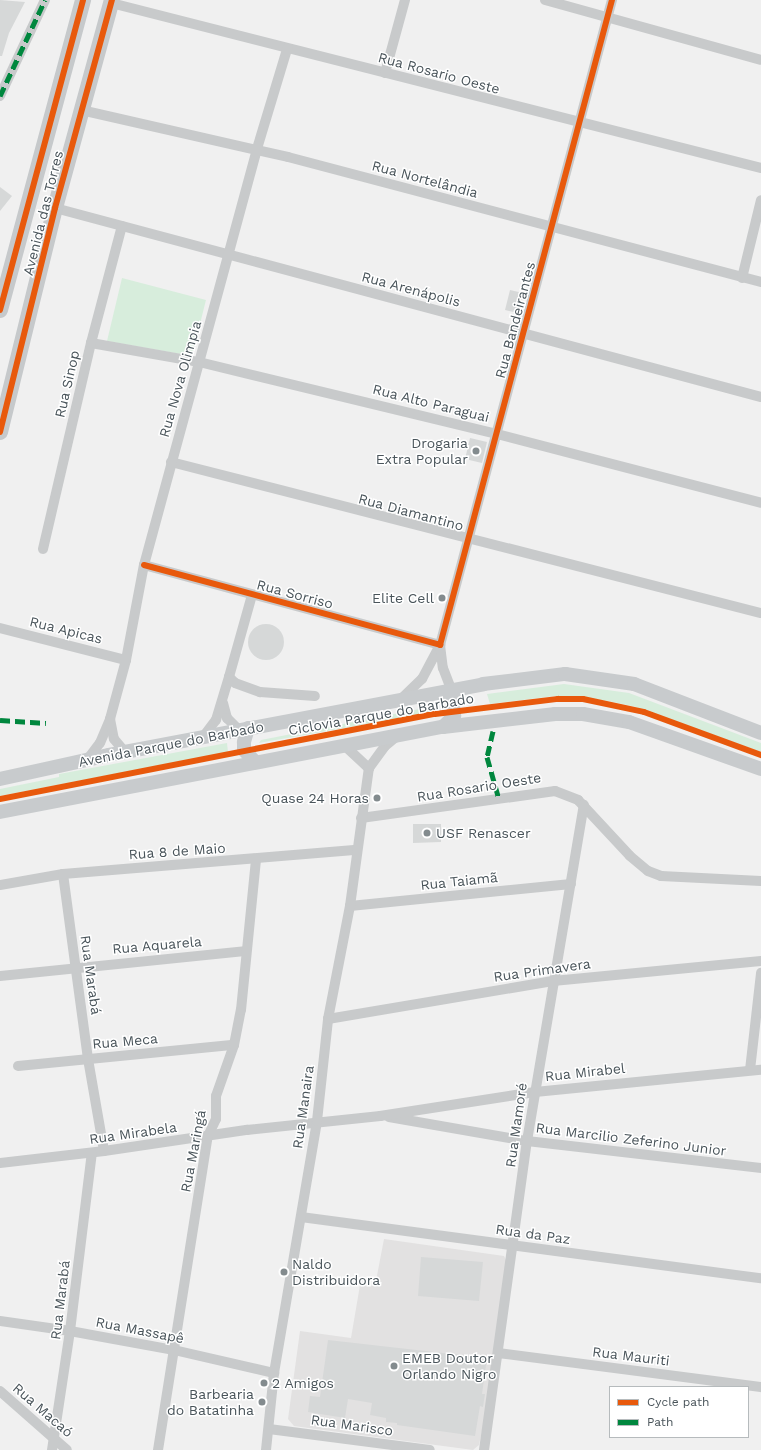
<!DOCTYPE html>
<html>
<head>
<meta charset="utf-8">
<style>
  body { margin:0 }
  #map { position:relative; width:761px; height:1450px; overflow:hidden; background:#f0f0f0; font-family:"Work Sans",sans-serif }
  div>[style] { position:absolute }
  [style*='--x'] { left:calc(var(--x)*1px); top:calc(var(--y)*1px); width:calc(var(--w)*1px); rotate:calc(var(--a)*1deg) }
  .education>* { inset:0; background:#e2e1e1 }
  .green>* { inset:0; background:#d7eddc }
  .building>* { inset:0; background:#d6d8d8 }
  .round { border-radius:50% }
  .street>* { height:10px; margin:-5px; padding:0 5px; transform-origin:5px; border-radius:5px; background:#c8cacb }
  .secondary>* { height:14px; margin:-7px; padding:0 7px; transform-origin:7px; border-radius:7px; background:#c8cbcd }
  .primary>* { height:16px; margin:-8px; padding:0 8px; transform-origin:8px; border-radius:8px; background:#c6c9cb }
  .quiet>* { height:5px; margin-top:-2.5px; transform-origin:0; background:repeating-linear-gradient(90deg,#00873e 0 10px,transparent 0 15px) }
  .cycleway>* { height:6px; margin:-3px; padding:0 3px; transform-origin:3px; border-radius:3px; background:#e8590c }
  .dots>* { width:11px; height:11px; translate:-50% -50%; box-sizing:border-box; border:2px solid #fff; border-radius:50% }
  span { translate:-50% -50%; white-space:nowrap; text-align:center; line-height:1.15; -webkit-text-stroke:3px #fff; paint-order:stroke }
  .street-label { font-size:14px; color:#49545a }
  .poi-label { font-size:14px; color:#49545a }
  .right { translate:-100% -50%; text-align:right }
  .left { translate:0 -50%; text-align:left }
  .legend { position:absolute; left:609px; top:1386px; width:140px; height:52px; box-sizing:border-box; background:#fff; border:1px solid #b6bbbd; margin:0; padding:5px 7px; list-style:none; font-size:12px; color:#49545a }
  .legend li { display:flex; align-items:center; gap:8px; height:20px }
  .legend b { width:20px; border:1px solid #b6bbbd }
</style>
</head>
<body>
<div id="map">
  <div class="education">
    <div style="clip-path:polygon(384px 1239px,504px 1256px,509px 1266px,487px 1408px,479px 1445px,473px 1450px,294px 1426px,288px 1419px,300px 1331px,351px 1338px,360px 1285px,375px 1286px)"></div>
  </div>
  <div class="green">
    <div style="clip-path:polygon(122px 278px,206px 300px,192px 356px,107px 341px)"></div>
    <div style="clip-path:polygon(564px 684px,629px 693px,761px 743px,761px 752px,636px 707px,608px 701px,555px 696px,490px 704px,487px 694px)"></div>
    <div style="clip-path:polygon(430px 707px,434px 709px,434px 712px,259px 743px,261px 740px)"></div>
    <div style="clip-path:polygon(227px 743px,228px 752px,0 796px,0 789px,59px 777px,59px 774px)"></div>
  </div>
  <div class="building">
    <div style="clip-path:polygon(0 0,25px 2px,9px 33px,2px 56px,0 56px)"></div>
    <div style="clip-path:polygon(0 187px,12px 196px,0 211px)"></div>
    <div style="clip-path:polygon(510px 290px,523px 293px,518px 313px,505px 310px)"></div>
    <div style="clip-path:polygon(470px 438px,487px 442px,482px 463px,465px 459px)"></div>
    <div class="round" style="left:248px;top:624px;width:36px;height:36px"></div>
    <div style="clip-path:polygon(413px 824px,441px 824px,441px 842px,413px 843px)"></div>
    <div style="clip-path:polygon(421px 1257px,483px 1262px,479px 1301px,418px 1296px)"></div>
    <div style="clip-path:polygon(328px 1340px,487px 1358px,482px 1394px,485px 1394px,483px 1407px,480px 1406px,475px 1436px,397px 1425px,397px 1423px,386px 1422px,386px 1418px,370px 1415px,372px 1403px,348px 1399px,345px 1418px,308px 1412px,310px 1396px,320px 1397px)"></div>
  </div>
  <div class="street">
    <div style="--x:545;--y:0;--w:224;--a:15.5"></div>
    <div style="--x:111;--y:3;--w:671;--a:14.24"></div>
    <div style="--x:385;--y:73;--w:76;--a:-74.7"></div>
    <div style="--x:0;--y:96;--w:106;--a:-64.9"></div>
    <div style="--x:81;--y:110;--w:212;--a:12.8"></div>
    <div style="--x:288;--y:157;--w:489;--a:14.8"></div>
    <div style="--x:55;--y:208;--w:731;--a:14.99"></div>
    <div style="--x:742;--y:278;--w:80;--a:-76.3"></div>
    <div style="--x:91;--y:343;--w:110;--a:10"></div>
    <div style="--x:199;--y:362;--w:307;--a:13.6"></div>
    <div style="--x:497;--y:434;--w:273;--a:14.6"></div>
    <div style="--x:171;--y:462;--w:609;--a:14.36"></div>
    <div style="--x:43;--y:549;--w:212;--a:-76.9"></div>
    <div style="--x:91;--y:343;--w:121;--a:-75.2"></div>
    <div style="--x:144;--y:565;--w:307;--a:15.1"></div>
    <div style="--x:440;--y:645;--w:668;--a:-75.07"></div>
    <div style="--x:252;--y:595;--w:85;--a:105.7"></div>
    <div style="--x:229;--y:677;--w:8;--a:45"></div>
    <div style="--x:235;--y:683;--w:27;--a:20"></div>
    <div style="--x:260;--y:692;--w:55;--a:4.2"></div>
    <div style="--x:0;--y:628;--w:130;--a:14.3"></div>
    <div style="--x:402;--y:698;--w:28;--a:-44"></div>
    <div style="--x:422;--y:679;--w:38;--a:-62"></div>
    <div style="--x:440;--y:645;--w:23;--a:83"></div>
    <div style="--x:443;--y:668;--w:25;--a:69"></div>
    <div style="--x:223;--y:703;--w:16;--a:75"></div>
    <div style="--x:227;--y:718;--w:17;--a:45"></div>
    <div style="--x:110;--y:719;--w:61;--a:-74.8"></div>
    <div style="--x:126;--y:660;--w:97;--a:-79.3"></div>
    <div style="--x:144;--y:565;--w:428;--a:-74.8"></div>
    <div style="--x:256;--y:152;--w:108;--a:-73.2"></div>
    <div style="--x:203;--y:737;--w:21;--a:-53"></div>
    <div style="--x:216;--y:720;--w:45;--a:-73.2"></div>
    <div style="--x:345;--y:746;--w:33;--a:43"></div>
    <div style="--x:87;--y:760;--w:21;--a:-53"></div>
    <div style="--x:100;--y:743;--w:26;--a:-67"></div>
    <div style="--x:110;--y:719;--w:20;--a:79"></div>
    <div style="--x:114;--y:739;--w:17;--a:50"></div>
    <div style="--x:361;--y:818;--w:196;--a:-7.9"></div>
    <div style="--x:555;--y:791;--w:25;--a:21"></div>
    <div style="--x:578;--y:800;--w:76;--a:47.1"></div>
    <div style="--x:630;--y:856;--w:23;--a:40"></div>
    <div style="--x:648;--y:871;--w:14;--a:21"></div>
    <div style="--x:661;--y:876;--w:100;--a:2.9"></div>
    <div style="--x:63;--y:874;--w:187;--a:82.3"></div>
    <div style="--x:88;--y:1059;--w:93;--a:80.1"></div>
    <div style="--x:0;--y:885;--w:64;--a:-9.9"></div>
    <div style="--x:63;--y:874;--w:295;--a:-4.7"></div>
    <div style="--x:350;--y:906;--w:222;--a:-5.7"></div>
    <div style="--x:0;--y:976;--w:246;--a:-5.8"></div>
    <div style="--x:328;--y:1019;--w:228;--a:-9.6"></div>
    <div style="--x:553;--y:981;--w:209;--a:-5.5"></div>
    <div style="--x:18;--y:1066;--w:217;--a:-5.6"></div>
    <div style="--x:750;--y:1070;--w:98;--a:-83.5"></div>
    <div style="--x:389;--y:1117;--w:140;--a:9.9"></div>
    <div style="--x:527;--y:1141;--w:236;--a:6.6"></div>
    <div style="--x:0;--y:1163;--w:105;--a:-6.6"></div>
    <div style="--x:104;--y:1151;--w:145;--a:-8.4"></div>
    <div style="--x:247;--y:1130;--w:134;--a:-6"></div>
    <div style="--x:380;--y:1116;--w:157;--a:-8.8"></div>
    <div style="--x:535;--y:1092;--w:227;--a:-5.6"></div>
    <div style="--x:301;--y:1217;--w:464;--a:7.6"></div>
    <div style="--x:0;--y:1321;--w:71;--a:8.1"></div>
    <div style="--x:70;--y:1331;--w:106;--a:10.4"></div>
    <div style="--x:174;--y:1350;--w:103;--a:13"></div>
    <div style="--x:498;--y:1353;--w:265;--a:7.4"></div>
    <div style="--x:0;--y:1391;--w:89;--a:41.4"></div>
    <div style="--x:269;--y:1429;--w:162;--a:7.4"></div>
    <div style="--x:52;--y:1450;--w:120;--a:-81.4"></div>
    <div style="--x:70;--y:1331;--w:179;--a:-83"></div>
    <div style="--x:158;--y:1450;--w:318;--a:-81"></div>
    <div style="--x:208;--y:1136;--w:19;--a:-65"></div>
    <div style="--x:216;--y:1119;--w:23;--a:-90"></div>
    <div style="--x:216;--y:1096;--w:54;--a:-70.6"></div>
    <div style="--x:234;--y:1045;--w:36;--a:-79"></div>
    <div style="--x:241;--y:1010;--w:152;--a:-84.3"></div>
    <div style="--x:266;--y:1450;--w:77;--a:-84.1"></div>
    <div style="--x:274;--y:1373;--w:256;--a:-80.3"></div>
    <div style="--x:317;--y:1121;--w:103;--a:-83.8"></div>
    <div style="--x:328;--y:1019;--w:115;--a:-79"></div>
    <div style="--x:350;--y:906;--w:139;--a:-82.2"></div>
    <div style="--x:369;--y:768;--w:26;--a:-54"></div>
    <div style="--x:384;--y:747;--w:16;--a:-40"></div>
    <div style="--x:484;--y:1450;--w:312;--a:-82.1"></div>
    <div style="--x:527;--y:1141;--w:341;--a:-80.4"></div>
  </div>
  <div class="secondary">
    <div style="--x:443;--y:727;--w:16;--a:-45"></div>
    <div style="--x:454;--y:716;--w:25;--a:-95"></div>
    <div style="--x:248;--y:728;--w:15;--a:106"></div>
    <div style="--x:244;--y:742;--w:8;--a:90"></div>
    <div style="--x:244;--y:750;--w:16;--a:47"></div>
    <div style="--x:0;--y:779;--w:112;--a:-12.4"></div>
    <div style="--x:109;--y:755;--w:381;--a:-10.7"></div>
    <div style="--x:483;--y:684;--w:83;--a:-7"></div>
    <div style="--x:565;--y:674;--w:70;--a:8.2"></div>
    <div style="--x:634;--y:684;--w:136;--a:21.1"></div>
    <div style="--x:0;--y:812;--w:451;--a:-10.9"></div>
    <div style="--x:443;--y:727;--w:113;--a:-6.6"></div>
    <div style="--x:555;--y:714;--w:28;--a:0"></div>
    <div style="--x:583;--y:714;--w:47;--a:9.9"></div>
    <div style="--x:629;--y:722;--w:140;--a:19.6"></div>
  </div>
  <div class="primary">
    <div style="--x:0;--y:310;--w:321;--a:-75"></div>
    <div style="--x:0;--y:432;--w:231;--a:-76.2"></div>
    <div style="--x:55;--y:208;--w:216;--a:-74.7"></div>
  </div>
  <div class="quiet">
    <div style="--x:0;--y:96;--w:106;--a:-64.9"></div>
    <div style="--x:0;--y:720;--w:46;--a:3.7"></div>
    <div style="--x:493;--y:731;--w:27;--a:103"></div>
    <div style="--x:487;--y:757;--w:44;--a:74.1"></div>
  </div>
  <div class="cycleway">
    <div style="--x:0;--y:310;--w:321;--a:-75"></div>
    <div style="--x:0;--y:432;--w:231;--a:-76.2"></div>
    <div style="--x:55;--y:208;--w:216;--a:-74.7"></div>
    <div style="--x:144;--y:565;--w:307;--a:15.1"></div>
    <div style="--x:440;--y:645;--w:668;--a:-75.07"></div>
    <div style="--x:0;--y:799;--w:443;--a:-11.1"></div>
    <div style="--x:435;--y:714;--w:124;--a:-7"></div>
    <div style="--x:558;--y:699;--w:25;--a:0"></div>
    <div style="--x:583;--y:699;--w:62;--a:12"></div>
    <div style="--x:644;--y:712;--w:125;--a:20.2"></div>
  </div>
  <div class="dots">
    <div style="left:476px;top:451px;background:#838b8e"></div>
    <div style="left:442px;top:598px;background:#838b8e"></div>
    <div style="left:377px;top:798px;background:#838b8e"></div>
    <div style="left:427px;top:833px;background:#838b8e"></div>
    <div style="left:284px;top:1272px;background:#838b8e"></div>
    <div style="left:394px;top:1366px;background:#838b8e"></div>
    <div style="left:264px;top:1383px;background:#838b8e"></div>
    <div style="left:262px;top:1402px;background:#838b8e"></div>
  </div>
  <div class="street-label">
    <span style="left:439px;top:73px;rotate:15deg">Rua Rosario Oeste</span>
    <span style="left:425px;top:179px;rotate:15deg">Rua Nortelândia</span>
    <span style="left:43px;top:213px;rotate:-76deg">Avenida das Torres</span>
    <span style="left:411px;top:289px;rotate:15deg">Rua Arenápolis</span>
    <span style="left:515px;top:320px;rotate:-75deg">Rua Bandeirantes</span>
    <span style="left:180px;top:379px;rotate:-74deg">Rua Nova Olimpia</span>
    <span style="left:67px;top:384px;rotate:-77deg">Rua Sinop</span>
    <span style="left:431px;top:403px;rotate:14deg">Rua Alto Paraguai</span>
    <span style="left:411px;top:512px;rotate:15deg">Rua Diamantino</span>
    <span style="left:295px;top:594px;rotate:15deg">Rua Sorriso</span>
    <span style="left:66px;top:630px;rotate:14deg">Rua Apicas</span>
    <span style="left:381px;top:714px;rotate:-10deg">Ciclovia Parque do Barbado</span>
    <span style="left:171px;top:744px;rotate:-11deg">Avenida Parque do Barbado</span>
    <span style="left:479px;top:787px;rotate:-9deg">Rua Rosario Oeste</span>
    <span style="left:177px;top:851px;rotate:-4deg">Rua 8 de Maio</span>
    <span style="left:459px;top:881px;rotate:-6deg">Rua Taiamã</span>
    <span style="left:157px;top:945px;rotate:-5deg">Rua Aquarela</span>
    <span style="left:542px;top:970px;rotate:-8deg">Rua Primavera</span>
    <span style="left:91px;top:975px;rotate:82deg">Rua Marabá</span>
    <span style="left:125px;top:1041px;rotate:-5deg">Rua Meca</span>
    <span style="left:585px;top:1072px;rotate:-6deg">Rua Mirabel</span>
    <span style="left:303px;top:1107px;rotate:-82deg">Rua Manaira</span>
    <span style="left:516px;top:1125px;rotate:-82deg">Rua Mamoré</span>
    <span style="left:133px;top:1133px;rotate:-8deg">Rua Mirabela</span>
    <span style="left:631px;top:1139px;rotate:7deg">Rua Marcilio Zeferino Junior</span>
    <span style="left:193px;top:1151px;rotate:-79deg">Rua Maringá</span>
    <span style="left:533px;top:1234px;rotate:8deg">Rua da Paz</span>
    <span style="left:60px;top:1300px;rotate:-83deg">Rua Marabá</span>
    <span style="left:140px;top:1330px;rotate:11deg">Rua Massapê</span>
    <span style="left:631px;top:1356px;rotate:7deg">Rua Mauriti</span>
    <span style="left:43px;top:1410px;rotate:41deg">Rua Macaó</span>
    <span style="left:352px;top:1425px;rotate:8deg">Rua Marisco</span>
  </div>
  <div class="poi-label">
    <span class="right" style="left:468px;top:451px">Drogaria<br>Extra Popular</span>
    <span class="right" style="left:434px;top:598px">Elite Cell</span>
    <span class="right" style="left:369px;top:798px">Quase 24 Horas</span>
    <span class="left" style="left:436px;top:833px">USF Renascer</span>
    <span class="left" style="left:292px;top:1272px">Naldo<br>Distribuidora</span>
    <span class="left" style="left:402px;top:1366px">EMEB Doutor<br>Orlando Nigro</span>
    <span class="left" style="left:272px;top:1383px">2 Amigos</span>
    <span class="right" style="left:254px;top:1402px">Barbearia<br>do Batatinha</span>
  </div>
  <ul class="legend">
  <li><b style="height:5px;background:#e8590c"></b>Cycle path</li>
  <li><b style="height:5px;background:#00873e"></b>Path</li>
  </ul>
</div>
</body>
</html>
